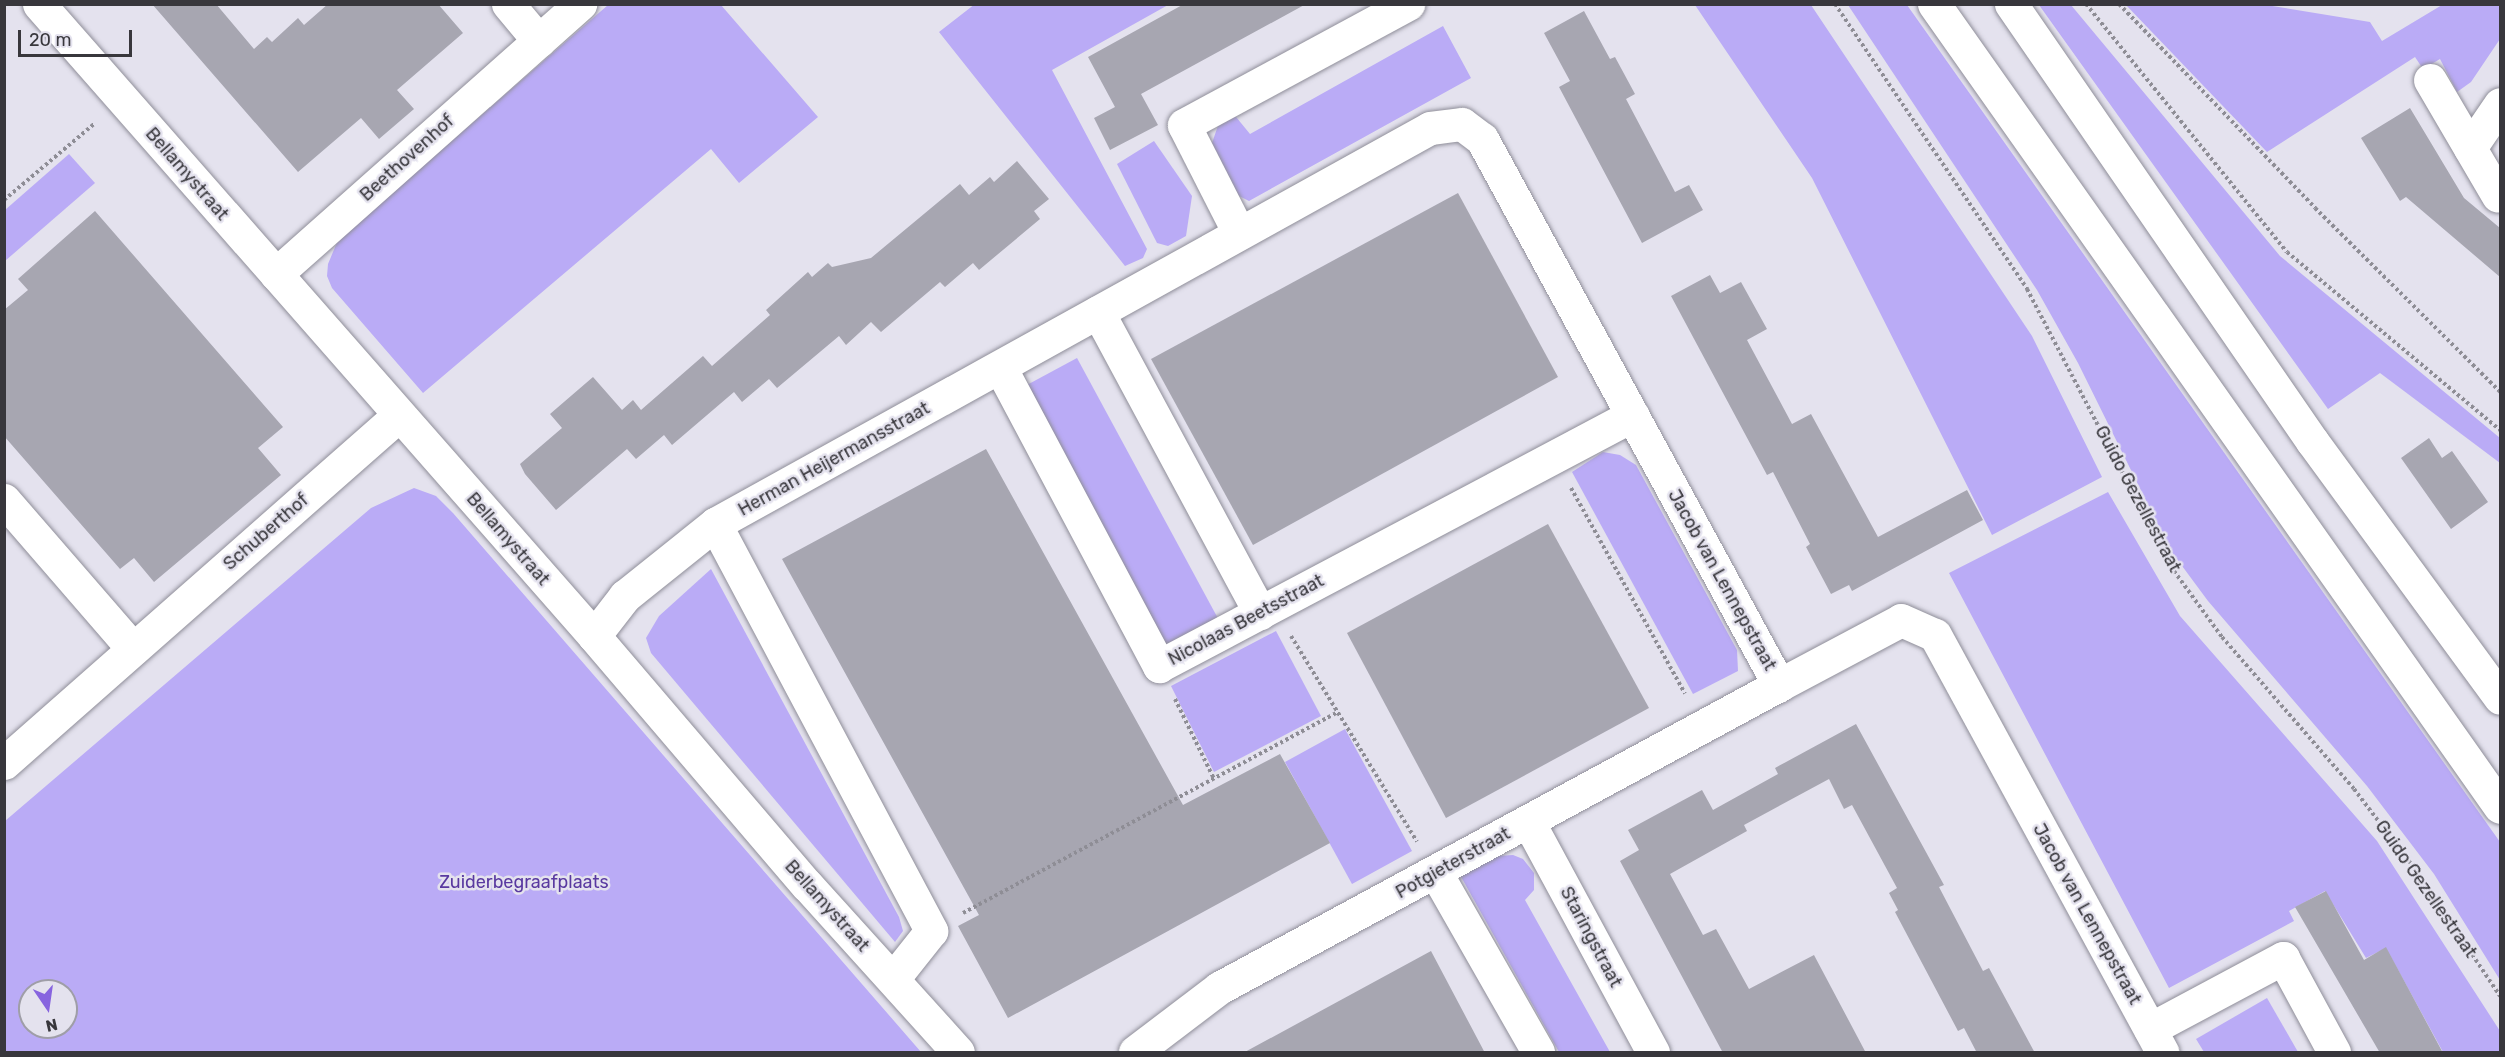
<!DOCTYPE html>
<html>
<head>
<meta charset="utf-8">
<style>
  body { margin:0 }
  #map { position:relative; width:2505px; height:1057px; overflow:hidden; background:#e4e2ee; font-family:Rubik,sans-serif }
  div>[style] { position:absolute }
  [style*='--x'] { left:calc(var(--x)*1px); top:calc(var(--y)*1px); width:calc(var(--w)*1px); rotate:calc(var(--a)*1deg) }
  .green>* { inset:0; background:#baabf6 }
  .building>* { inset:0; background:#a7a6b1 }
  .path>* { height:4px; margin-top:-2px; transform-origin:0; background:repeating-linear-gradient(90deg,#8e8d95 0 3px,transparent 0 6px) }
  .roads { filter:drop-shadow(0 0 2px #8f8e99) drop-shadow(0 0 2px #8f8e99) }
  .street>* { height:33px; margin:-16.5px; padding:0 16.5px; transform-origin:16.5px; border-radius:16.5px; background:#fff }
  .secondary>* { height:33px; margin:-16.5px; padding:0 16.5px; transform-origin:16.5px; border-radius:16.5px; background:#fff }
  span { translate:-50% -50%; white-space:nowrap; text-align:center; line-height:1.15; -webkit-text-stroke:5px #e4e2ee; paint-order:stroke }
  .street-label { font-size:18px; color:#38373c }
  .park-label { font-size:18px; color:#5939a0 }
  .frame { position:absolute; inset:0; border:6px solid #38373c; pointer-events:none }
  .north { position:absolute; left:18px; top:979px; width:60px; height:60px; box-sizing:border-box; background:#e4e2ee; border:2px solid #9f9ea7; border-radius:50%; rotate:167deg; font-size:16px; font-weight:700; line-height:24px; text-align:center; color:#38373c }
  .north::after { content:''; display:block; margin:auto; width:21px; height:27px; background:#8764df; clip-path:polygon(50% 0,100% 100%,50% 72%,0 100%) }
  .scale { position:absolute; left:18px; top:30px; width:114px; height:27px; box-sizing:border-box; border:3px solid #38373c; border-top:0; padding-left:8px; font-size:18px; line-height:21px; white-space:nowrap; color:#38373c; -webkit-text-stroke:4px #e4e2ee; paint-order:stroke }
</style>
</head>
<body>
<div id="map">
  <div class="green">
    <div style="clip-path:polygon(975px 4px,1168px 5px,1052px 70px,1147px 249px,1143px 258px,1125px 266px,939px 32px)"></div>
    <div style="clip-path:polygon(608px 5px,721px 5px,818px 117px,739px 183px,711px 149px,423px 393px,332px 288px,327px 276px,328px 264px,338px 240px)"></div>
    <div style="clip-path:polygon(1695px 5px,1811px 5px,2032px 336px,2102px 477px,1992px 535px,1812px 178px)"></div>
    <div style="clip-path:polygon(1848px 5px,1907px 5px,2500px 842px,2500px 980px,2434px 874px,2367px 786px,2208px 601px,2171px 551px,2078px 363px,2037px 290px)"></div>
    <div style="clip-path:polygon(2039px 5px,2071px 5px,2280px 256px,2500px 438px,2500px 463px,2380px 373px,2328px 409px)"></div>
    <div style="clip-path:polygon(2126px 5px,2266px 5px,2370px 22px,2382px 41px,2442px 5px,2500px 5px,2500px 39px,2471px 82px,2457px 92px,2440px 59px,2423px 69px,2415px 57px,2267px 152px)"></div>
    <div style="clip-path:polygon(1443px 26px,1471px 78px,1249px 201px,1233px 193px,1212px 143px,1221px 117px,1232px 112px,1250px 134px)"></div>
    <div style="clip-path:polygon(1154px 141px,1192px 196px,1186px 236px,1168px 246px,1157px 243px,1117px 164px)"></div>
    <div style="clip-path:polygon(69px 154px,95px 183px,5px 261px,5px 210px)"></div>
    <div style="clip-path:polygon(1077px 358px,1221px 624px,1169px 652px,1025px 386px)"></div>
    <div style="clip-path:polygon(1603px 452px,1620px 455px,1636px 465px,1737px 650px,1738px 671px,1693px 694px,1572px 472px)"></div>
    <div style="clip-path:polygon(evenodd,414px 488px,436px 496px,453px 513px,921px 1052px,5px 1052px,5px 821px,371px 508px,414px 488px,30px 991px,66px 991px,66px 1027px,30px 1027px,30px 991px)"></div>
    <div style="clip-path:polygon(2108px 492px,2180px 616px,2377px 841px,2500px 1031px,2500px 1052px,2443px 1052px,2386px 948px,2366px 958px,2325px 891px,2289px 911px,2294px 921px,2169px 988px,1949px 573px)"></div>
    <div style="clip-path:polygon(711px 569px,899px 917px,903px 931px,895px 942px,651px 653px,646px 638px,659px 616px)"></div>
    <div style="clip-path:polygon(1276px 631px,1321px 716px,1214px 772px,1171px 686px)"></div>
    <div style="clip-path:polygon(1345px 729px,1412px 851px,1352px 884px,1285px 762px)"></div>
    <div style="clip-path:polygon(1513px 855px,1523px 859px,1534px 873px,1534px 890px,1525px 900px,1610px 1052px,1559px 1052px,1460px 875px,1498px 856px)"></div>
    <div style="clip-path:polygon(2267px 998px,2298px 1052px,2204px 1052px,2196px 1039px)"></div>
  </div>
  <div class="building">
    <div style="clip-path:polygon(152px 4px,216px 4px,254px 49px,267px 37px,272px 42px,298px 18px,304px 25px,328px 4px,438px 4px,463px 33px,397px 90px,414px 109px,379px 139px,361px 118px,298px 172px)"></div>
    <div style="clip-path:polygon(1184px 4px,1306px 4px,1141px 94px,1158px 125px,1110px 150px,1094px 118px,1115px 107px,1088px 57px)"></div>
    <div style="clip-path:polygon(1584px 11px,1610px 59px,1615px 57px,1635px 94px,1626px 99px,1675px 192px,1689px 185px,1703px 210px,1642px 243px,1559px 87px,1570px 81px,1544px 33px)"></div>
    <div style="clip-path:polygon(2410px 108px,2464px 198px,2500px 228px,2500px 277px,2406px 197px,2400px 201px,2361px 138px)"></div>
    <div style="clip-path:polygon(1017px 161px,1049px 199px,1034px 211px,1040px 219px,979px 270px,973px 263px,945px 287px,940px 282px,881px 332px,871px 322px,846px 345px,839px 336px,777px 388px,769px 379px,742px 402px,734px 392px,672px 445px,664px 435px,636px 459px,627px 449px,556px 510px,525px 474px,520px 464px,562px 428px,550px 414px,593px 377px,622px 410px,633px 400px,641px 410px,703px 356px,712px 366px,770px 315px,766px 310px,808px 272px,812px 277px,828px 263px,832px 267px,871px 258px,960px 184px,969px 195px,990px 177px,994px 182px)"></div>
    <div style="clip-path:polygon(1458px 193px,1558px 377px,1253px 545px,1151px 359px)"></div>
    <div style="clip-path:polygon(95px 211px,283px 427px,258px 448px,281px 475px,154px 582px,134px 558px,120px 569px,4px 436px,4px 310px,28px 290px,18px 279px)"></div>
    <div style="clip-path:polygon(1710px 275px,1720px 293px,1741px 282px,1767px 329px,1747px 340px,1792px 424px,1811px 414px,1878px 537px,1967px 490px,1983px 520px,1852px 591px,1849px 585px,1831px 594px,1806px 547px,1810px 544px,1773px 472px,1767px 475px,1671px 296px)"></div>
    <div style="clip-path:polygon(2429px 438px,2442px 458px,2452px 451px,2488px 502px,2451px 529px,2401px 458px)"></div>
    <div style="clip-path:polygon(986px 449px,1183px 805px,1280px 754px,1330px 843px,1008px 1018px,958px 926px,979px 915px,782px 559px)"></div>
    <div style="clip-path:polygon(1548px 524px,1649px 708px,1446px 818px,1347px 633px)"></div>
    <div style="clip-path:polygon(1856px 724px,1944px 885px,1939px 887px,1983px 971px,1989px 968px,2035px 1053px,1977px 1053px,1964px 1028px,1958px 1031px,1895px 912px,1898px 910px,1889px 893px,1897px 888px,1852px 805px,1844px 809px,1829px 779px,1744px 825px,1747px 831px,1670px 874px,1703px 935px,1716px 929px,1749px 989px,1814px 955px,1866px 1053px,1723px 1053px,1620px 861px,1639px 850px,1628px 830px,1702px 790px,1713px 810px,1778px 774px,1775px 768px)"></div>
    <div style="clip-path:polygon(2326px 891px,2364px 960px,2386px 947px,2443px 1053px,2380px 1053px,2295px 907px)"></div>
    <div style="clip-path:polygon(1431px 951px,1485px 1053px,1243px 1053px,1304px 1020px)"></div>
  </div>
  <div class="path">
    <div style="--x:1835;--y:4;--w:344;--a:56"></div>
    <div style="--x:2027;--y:289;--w:318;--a:62.5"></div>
    <div style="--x:2174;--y:571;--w:82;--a:54"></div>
    <div style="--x:2222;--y:637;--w:201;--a:49"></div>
    <div style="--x:2354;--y:789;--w:96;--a:52.7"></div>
    <div style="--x:2412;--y:865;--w:158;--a:56.1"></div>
    <div style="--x:2086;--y:4;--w:319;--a:51"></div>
    <div style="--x:2287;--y:252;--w:278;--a:39.9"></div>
    <div style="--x:2119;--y:4;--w:283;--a:46.1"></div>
    <div style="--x:2315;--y:208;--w:261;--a:44.8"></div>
    <div style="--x:4;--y:200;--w:119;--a:-40.2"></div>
    <div style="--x:1571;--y:488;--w:235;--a:61"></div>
    <div style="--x:1291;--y:636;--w:241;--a:58.5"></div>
    <div style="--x:1175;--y:699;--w:89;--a:64"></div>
    <div style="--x:963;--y:913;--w:425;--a:-28.2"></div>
  </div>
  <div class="roads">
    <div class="street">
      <div style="--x:39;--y:4;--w:841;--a:48.71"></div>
      <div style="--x:594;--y:636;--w:328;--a:49.5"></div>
      <div style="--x:807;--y:885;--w:225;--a:47.9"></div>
      <div style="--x:508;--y:4;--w:48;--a:50"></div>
      <div style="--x:2430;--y:80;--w:134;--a:59.6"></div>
      <div style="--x:2470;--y:148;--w:53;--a:-55.7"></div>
      <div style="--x:1239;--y:233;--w:121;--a:-117"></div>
      <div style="--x:1184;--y:125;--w:255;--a:-28.4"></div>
      <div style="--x:276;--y:274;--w:407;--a:-41.6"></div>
      <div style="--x:1098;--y:312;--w:342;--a:61.7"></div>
      <div style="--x:1000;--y:367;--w:339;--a:62"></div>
      <div style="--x:1159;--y:666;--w:536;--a:-27.9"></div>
      <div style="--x:4;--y:500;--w:197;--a:49.1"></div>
      <div style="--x:715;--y:524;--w:461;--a:62"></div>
      <div style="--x:931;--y:931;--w:61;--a:128.4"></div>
      <div style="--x:594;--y:636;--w:51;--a:-52.2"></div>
      <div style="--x:625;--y:596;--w:115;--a:-38.7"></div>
      <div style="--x:715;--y:524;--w:817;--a:-28.98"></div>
      <div style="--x:1430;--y:128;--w:32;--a:-7"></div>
      <div style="--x:1462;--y:124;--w:25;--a:37"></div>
      <div style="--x:1482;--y:139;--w:622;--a:61.46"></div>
      <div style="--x:1779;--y:685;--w:138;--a:-28"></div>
      <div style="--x:1901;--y:620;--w:37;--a:24"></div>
      <div style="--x:1935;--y:635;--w:475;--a:61.4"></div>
      <div style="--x:4;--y:763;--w:526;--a:-41.38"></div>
      <div style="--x:1528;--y:821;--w:263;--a:61.6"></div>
      <div style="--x:1436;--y:873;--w:206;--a:60.3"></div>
      <div style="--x:2150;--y:1029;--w:151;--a:-28.1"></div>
      <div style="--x:2283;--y:958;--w:107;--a:61.5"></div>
      <div style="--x:1135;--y:1052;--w:106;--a:-37.3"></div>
      <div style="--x:1219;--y:988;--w:637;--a:-28.42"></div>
    </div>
    <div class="secondary">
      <div style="--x:1934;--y:4;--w:982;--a:54.82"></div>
      <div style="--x:2011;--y:4;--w:531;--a:55.44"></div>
      <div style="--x:2312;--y:441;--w:318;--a:53.8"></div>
    </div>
  </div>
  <div class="street-label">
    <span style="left:407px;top:158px;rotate:-42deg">Beethovenhof</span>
    <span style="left:187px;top:174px;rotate:49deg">Bellamystraat</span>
    <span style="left:834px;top:459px;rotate:-29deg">Herman Heijermansstraat</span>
    <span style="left:2138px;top:499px;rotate:62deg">Guido Gezellestraat</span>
    <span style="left:266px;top:532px;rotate:-41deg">Schuberthof</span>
    <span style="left:508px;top:539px;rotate:49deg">Bellamystraat</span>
    <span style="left:1722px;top:580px;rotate:61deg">Jacob van Lennepstraat</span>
    <span style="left:1246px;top:620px;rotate:-28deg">Nicolaas Beetsstraat</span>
    <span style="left:1453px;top:863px;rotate:-29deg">Potgieterstraat</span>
    <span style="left:2426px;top:889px;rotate:55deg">Guido Gezellestraat</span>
    <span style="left:827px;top:906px;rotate:48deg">Bellamystraat</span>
    <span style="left:2087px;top:914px;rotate:61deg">Jacob van Lennepstraat</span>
    <span style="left:1591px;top:937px;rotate:62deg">Staringstraat</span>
  </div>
  <div class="park-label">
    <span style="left:524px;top:882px">Zuiderbegraafplaats</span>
  </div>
  <div class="frame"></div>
  <div class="north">N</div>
  <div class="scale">20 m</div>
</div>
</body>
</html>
